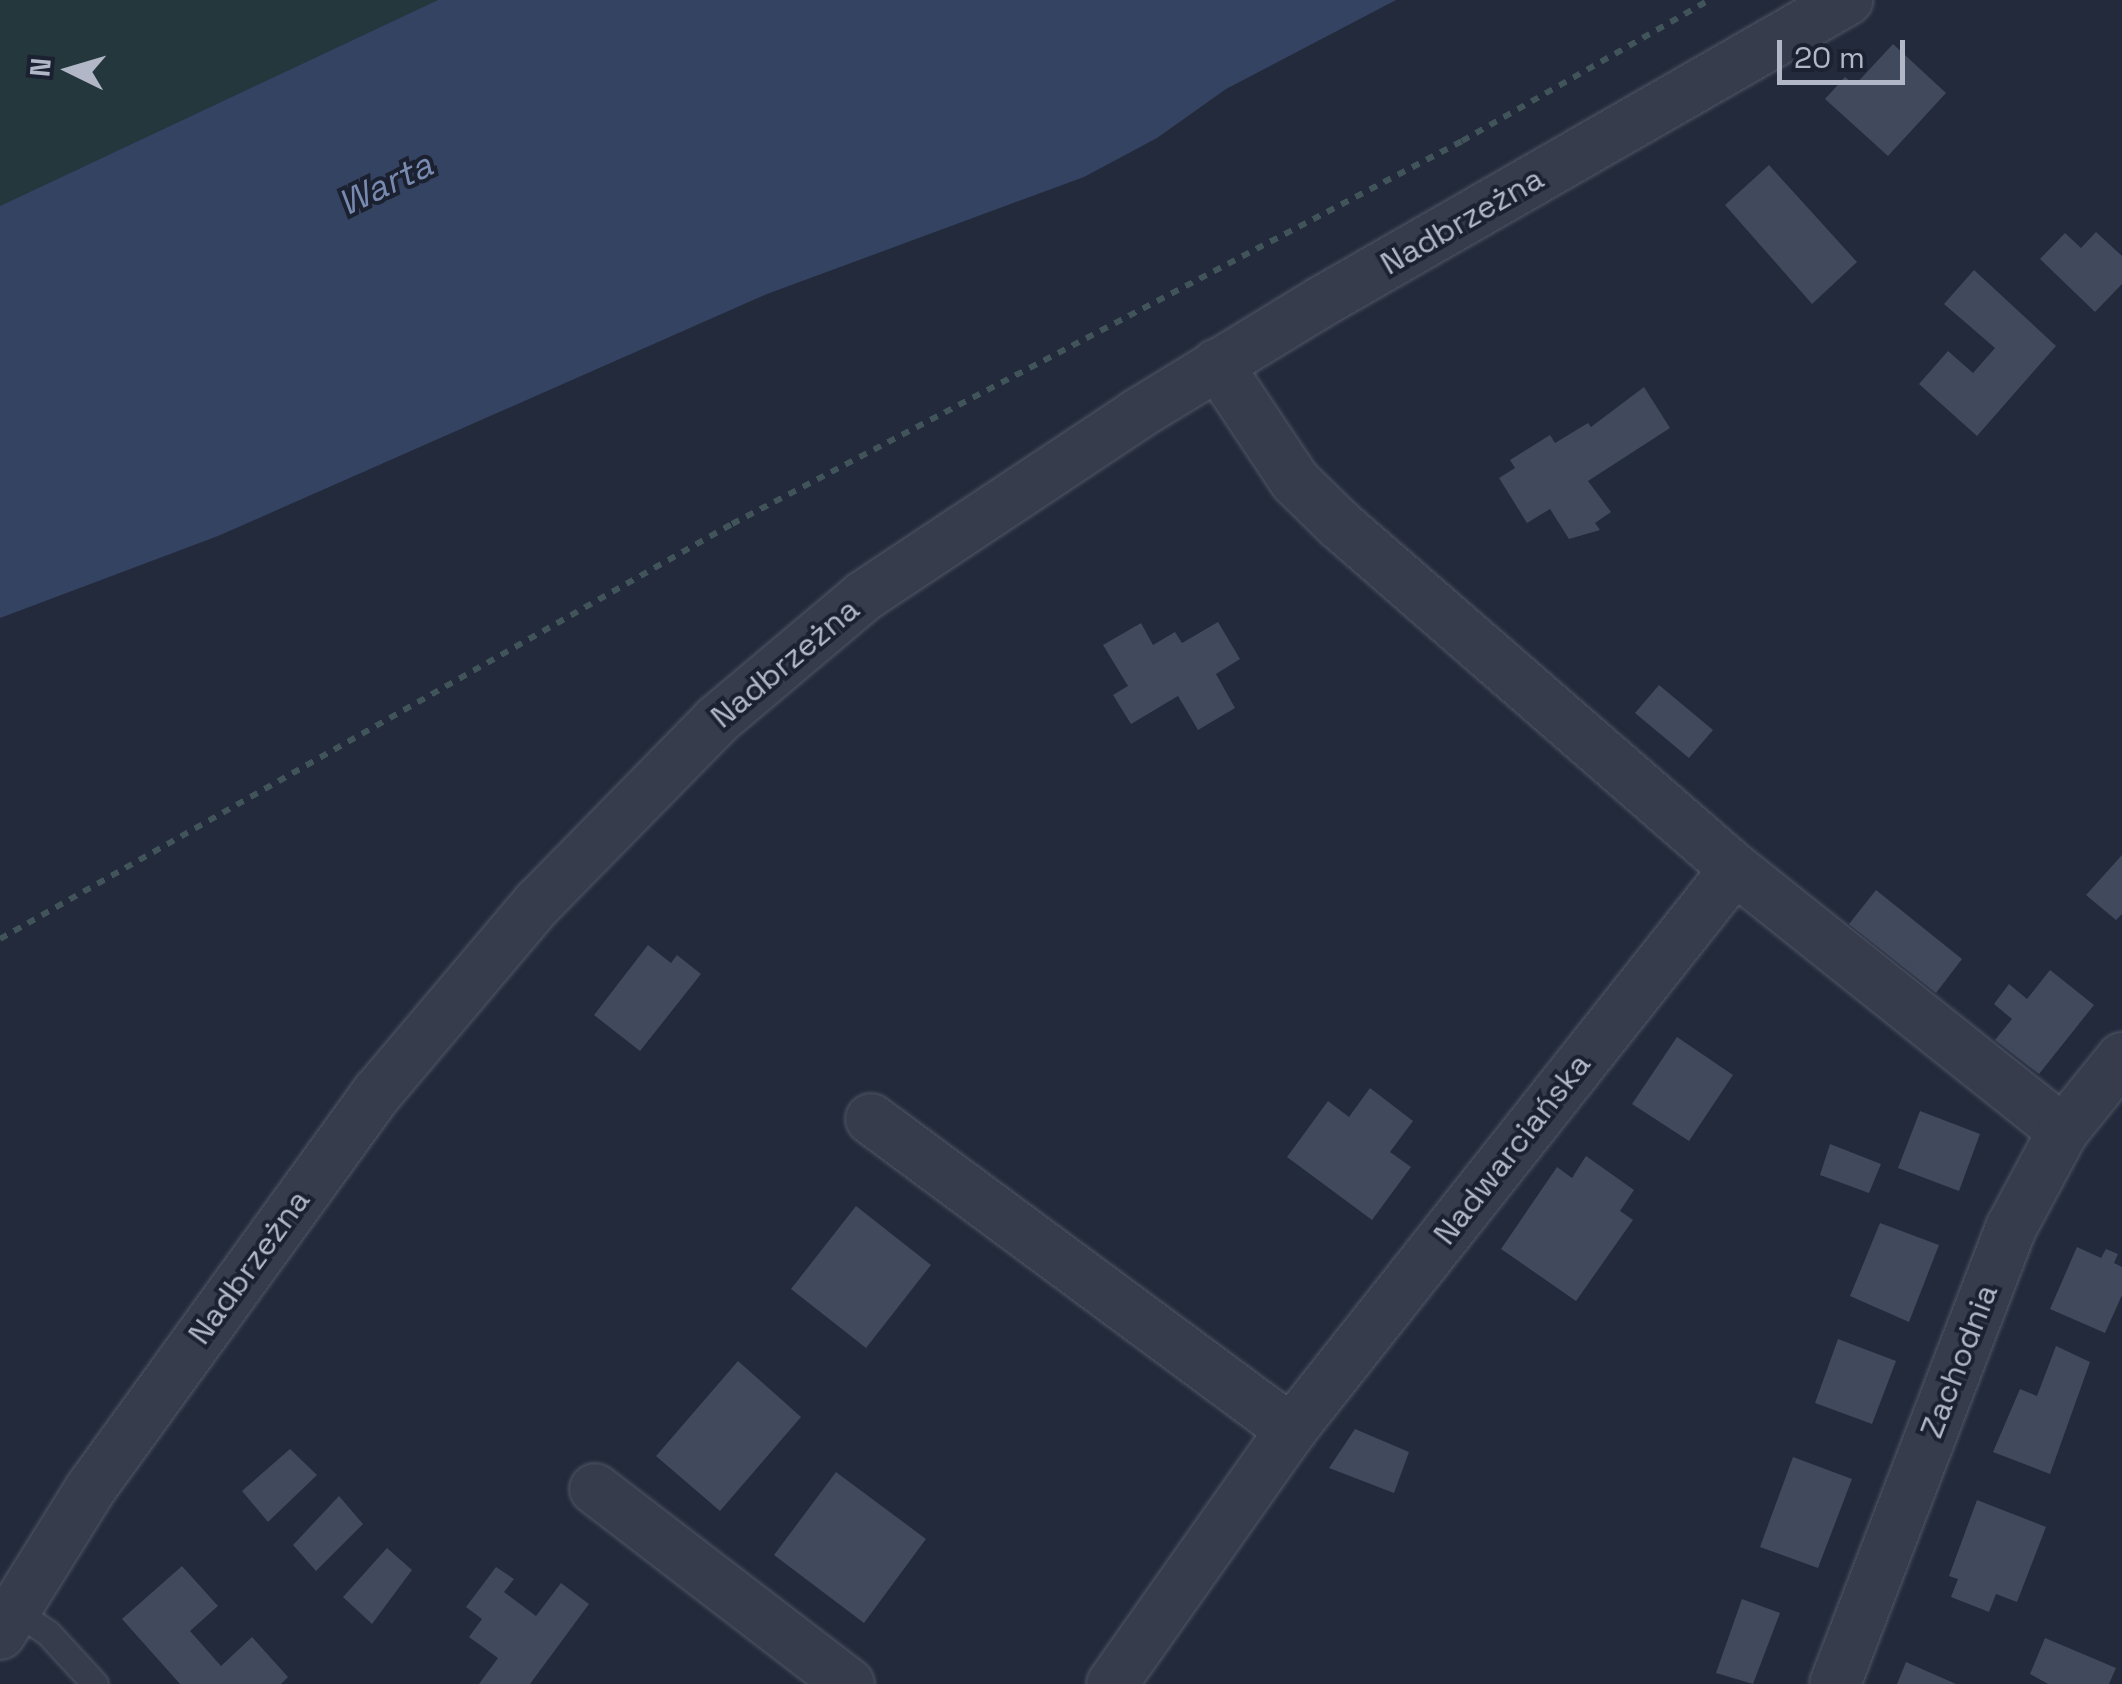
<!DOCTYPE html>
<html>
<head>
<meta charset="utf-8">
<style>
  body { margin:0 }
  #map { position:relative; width:2122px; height:1684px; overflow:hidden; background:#222a3b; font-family:"Space Grotesk",sans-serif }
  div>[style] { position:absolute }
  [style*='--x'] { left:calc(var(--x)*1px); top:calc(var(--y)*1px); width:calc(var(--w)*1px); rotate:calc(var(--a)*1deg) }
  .green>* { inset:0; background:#24373c }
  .water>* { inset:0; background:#354362 }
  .building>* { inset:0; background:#41495d }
  .path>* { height:6px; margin-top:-3px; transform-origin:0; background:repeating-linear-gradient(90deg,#415459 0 8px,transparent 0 16px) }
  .roads { filter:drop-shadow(0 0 2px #515766) drop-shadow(0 0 2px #515766) }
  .lane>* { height:25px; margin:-12.5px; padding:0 12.5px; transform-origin:12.5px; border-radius:12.5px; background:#363c4b }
  .street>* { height:50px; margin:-25px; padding:0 25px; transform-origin:25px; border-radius:25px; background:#363c4b }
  span { translate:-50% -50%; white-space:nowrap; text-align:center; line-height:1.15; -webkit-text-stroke:8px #1b2130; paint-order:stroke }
  .street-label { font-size:32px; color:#b1b7c7 }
  .water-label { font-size:35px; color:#788aaf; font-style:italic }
  .north { position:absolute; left:20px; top:20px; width:100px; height:100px; -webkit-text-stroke:8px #1b2130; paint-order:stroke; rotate:275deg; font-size:28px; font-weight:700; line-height:40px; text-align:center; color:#b1b7c7 }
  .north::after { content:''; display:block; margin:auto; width:35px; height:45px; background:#b1b7c7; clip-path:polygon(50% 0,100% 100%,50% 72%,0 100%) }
  .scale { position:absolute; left:1777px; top:40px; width:128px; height:45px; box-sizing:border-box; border:5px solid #b1b7c7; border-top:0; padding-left:12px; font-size:30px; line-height:35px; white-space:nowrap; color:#b1b7c7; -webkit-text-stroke:8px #1b2130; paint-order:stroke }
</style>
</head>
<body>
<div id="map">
  <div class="green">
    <div style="clip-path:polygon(0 0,438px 0,0 206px)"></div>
  </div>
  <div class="water">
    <div style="clip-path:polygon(438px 0,1396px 0,1226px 89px,1157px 138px,1084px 177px,767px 294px,218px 536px,0 618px,0 206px)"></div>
  </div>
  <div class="building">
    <div style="clip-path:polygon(1893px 44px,1946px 93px,1888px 156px,1825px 99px,1845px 77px,1855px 85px)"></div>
    <div style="clip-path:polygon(1769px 165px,1857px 262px,1812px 304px,1725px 205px)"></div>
    <div style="clip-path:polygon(2096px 232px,2122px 256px,2122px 284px,2095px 312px,2040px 259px,2065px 233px,2081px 248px)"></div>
    <div style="clip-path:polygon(1974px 270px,2056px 346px,1977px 436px,1919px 384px,1948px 351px,1973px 373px,1995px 348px,1944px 304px)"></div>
    <div style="clip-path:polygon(1644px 387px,1670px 428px,1588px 481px,1611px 512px,1595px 523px,1600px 530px,1569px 539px,1550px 509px,1527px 523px,1499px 478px,1515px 468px,1510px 460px,1550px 435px,1555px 443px,1588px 423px,1591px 427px)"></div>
    <div style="clip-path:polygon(1218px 622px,1240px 659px,1216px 674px,1235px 708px,1198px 730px,1178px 696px,1131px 724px,1113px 695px,1128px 686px,1103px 645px,1141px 623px,1153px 645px,1175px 632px,1182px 643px)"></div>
    <div style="clip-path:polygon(1659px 685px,1713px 730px,1689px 758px,1635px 713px)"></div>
    <div style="clip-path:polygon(2122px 855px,2122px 914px,2116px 920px,2086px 895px)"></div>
    <div style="clip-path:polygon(1876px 890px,1962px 959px,1936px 993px,1849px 924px)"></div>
    <div style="clip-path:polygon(648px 945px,671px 963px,677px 955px,701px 974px,640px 1051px,594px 1015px)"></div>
    <div style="clip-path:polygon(2050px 970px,2094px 1005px,2039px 1074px,1995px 1040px,2012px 1019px,1994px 1004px,2009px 984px,2027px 999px)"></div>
    <div style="clip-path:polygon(1677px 1037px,1733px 1075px,1689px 1141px,1632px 1104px)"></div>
    <div style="clip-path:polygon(1370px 1088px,1413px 1121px,1390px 1152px,1411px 1167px,1372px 1220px,1287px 1157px,1328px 1101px,1349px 1117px)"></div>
    <div style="clip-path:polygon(1920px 1111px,1980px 1134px,1959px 1191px,1898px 1168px)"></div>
    <div style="clip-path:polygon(1830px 1144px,1881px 1164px,1869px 1193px,1820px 1175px)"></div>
    <div style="clip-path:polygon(1586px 1156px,1634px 1190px,1620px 1211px,1633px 1220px,1576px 1301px,1501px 1249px,1557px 1167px,1572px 1178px)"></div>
    <div style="clip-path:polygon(856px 1206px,931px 1265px,866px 1348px,791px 1289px)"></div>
    <div style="clip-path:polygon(1880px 1223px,1939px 1245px,1909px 1322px,1850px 1296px)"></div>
    <div style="clip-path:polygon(2077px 1247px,2101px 1258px,2106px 1249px,2118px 1254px,2114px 1263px,2122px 1267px,2122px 1295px,2105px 1333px,2050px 1309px)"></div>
    <div style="clip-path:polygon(1838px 1339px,1896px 1361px,1872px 1424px,1815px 1403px)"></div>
    <div style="clip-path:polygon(2056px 1346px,2090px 1362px,2050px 1474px,1993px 1452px,2020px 1389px,2037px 1396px)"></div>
    <div style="clip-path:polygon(738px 1361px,801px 1417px,720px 1511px,656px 1456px)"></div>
    <div style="clip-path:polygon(1355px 1429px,1409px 1452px,1394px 1493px,1329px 1468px)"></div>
    <div style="clip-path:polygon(290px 1449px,317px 1475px,268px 1522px,242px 1491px)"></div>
    <div style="clip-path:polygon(1793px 1457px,1852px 1479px,1818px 1568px,1760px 1547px)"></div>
    <div style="clip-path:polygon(836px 1472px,926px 1539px,864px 1623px,774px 1555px)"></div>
    <div style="clip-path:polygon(339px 1496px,363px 1524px,316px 1571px,293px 1545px)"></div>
    <div style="clip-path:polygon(1977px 1500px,2046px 1527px,2017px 1602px,1996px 1594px,1989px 1612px,1951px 1597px,1958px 1579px,1949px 1576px)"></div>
    <div style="clip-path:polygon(387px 1548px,412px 1570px,372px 1624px,343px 1597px)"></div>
    <div style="clip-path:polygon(182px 1566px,218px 1606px,190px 1631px,221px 1666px,252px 1637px,288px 1677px,281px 1684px,180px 1684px,122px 1619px)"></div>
    <div style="clip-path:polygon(496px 1567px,514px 1579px,504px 1592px,536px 1616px,561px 1583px,589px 1604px,530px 1684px,479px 1684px,498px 1658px,469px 1637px,482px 1619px,466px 1607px)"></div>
    <div style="clip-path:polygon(1742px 1599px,1780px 1613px,1753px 1684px,1716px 1673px)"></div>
    <div style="clip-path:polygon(2045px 1638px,2116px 1668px,2109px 1684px,2048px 1684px,2030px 1674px)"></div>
    <div style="clip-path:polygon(1906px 1662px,1956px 1684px,1897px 1684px)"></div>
  </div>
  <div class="path">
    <div style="--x:0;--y:939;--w:841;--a:-29.55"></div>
    <div style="--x:732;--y:524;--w:824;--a:-27.68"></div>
    <div style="--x:1462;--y:141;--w:284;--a:-29.7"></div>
  </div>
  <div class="roads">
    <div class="lane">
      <div style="--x:14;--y:1610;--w:41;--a:34.1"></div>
      <div style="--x:48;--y:1633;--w:69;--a:47.3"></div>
    </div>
    <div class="street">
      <div style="--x:1217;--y:364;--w:141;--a:56.3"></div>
      <div style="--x:1295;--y:481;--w:63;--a:44.4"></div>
      <div style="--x:1340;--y:525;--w:524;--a:41.05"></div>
      <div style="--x:1735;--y:869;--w:420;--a:38.6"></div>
      <div style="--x:871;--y:1119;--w:523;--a:36.52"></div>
      <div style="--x:595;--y:1489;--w:320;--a:37.5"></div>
      <div style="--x:0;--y:1634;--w:172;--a:-58.1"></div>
      <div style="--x:91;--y:1488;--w:489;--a:-54.1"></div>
      <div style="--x:378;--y:1092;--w:248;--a:-49.8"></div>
      <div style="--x:538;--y:903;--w:256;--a:-45.6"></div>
      <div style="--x:717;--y:720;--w:192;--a:-40.1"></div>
      <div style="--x:864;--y:596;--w:327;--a:-33.6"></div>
      <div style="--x:1136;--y:415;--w:217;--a:-31.4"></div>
      <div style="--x:1321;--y:302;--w:607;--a:-29.86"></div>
      <div style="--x:1112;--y:1684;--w:311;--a:-54.8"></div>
      <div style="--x:1291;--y:1430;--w:715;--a:-51.64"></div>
      <div style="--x:1835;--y:1684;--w:489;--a:-68.9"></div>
      <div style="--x:2011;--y:1228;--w:110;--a:-61.8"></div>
      <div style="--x:2063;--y:1131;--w:94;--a:-51.1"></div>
    </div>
  </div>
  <div class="street-label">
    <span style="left:1462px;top:221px;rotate:-30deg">Nadbrzeżna</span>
    <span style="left:785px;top:663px;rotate:-40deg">Nadbrzeżna</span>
    <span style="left:1512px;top:1149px;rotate:-52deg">Nadwarciańska</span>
    <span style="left:249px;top:1267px;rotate:-54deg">Nadbrzeżna</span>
    <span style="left:1959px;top:1361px;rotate:-69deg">Zachodnia</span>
  </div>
  <div class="water-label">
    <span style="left:385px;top:184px;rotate:-26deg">Warta</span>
  </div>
  <div class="north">N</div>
  <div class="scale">20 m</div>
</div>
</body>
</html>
